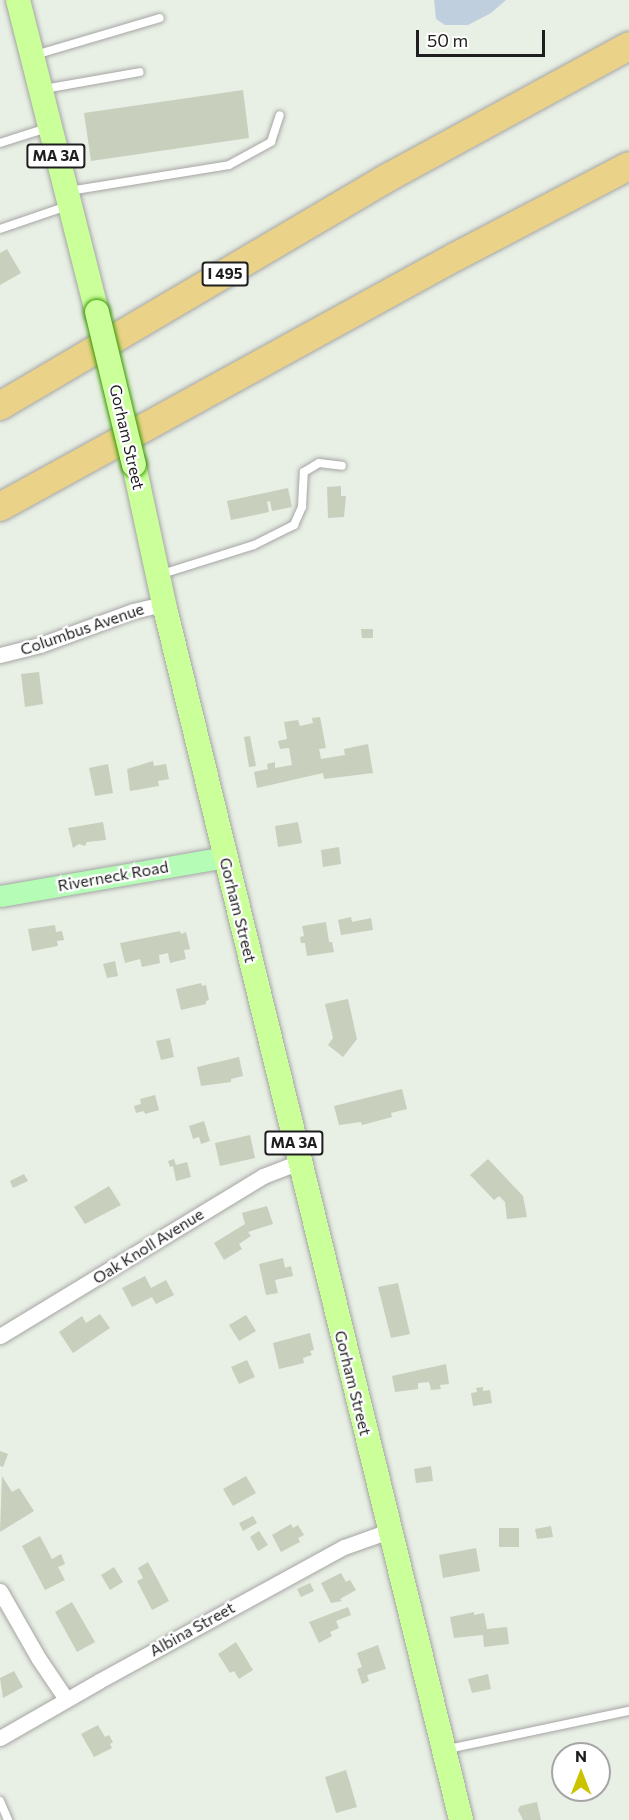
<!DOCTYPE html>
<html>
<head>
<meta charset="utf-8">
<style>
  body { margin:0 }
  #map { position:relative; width:629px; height:1820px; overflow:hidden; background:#e8efe4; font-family:Commissioner,sans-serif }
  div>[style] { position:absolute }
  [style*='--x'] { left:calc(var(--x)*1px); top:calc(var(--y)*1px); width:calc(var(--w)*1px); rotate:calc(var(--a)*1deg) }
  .wetland>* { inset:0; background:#c0cfde }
  .building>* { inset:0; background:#c8cfbd }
  .roads { filter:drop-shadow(0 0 2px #a5a5a5) drop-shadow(0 0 2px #a5a5a5) }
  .lane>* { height:8px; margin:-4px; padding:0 4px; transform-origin:4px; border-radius:4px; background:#fff }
  .street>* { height:15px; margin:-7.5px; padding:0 7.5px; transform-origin:7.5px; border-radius:7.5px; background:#fff }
  .secondary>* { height:21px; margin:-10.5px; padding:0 10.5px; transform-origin:10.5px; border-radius:10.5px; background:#b5fcb6 }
  .primary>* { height:24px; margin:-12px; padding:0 12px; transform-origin:12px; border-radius:12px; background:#caff99 }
  .highway>* { height:28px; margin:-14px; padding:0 14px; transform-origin:14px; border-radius:14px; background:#ead388 }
  .bridges { filter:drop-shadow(0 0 2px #399800) drop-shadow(0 0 2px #399800) }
  .primary-bridge>* { height:24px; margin:-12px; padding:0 12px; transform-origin:12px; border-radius:12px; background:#caff99 }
  span { translate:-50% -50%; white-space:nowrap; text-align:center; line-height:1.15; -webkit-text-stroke:4.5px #fff; paint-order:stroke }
  .shield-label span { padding:2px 4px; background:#fff; border:2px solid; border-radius:4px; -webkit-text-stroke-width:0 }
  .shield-label { font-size:15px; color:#1e1e1e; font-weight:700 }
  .street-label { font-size:16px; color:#1e1e1e }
  .north { position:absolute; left:551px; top:1742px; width:60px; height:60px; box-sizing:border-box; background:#fff; border:2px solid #a5a5a5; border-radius:50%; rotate:0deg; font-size:16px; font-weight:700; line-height:24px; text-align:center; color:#1e1e1e }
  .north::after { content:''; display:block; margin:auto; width:21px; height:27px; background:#ccc300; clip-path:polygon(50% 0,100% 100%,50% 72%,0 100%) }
  .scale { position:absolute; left:416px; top:30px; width:129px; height:27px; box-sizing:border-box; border:3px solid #1e1e1e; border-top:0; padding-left:8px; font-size:18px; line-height:21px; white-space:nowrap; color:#1e1e1e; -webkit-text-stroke:4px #fff; paint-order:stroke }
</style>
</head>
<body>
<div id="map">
  <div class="wetland">
    <div style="clip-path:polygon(434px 0,506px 0,491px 13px,468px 25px,445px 25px,436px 19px)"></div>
  </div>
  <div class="building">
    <div style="clip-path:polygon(243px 90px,249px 138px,91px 161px,84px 113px)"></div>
    <div style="clip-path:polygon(7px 249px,21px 273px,0 285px,0 253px)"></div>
    <div style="clip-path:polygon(341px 486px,341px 496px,346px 496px,344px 517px,328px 518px,327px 487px)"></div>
    <div style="clip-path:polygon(288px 488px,292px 507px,272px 511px,270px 501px,267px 502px,269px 512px,231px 520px,227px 501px)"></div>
    <div style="clip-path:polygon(361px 629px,373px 629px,373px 638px,362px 638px)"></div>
    <div style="clip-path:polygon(39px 672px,43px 704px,25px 707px,21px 674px)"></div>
    <div style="clip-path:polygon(320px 717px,326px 748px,319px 749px,321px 759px,345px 755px,344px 749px,368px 744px,373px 773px,324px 779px,323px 773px,257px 788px,254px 772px,268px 769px,267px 764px,275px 762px,275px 768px,292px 765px,289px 748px,280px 749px,278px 741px,287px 739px,284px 722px,298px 720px,300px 726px,313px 723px,312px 718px)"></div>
    <div style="clip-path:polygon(250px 736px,256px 766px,249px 767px,244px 737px)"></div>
    <div style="clip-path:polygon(153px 761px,154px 766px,166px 764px,169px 779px,158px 781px,159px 786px,130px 791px,127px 769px)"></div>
    <div style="clip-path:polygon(108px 764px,113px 793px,95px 796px,89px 768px)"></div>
    <div style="clip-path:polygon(103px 822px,106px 840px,87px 842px,85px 846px,79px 844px,73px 848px,68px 828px)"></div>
    <div style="clip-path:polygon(298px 822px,302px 843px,278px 847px,275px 826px)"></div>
    <div style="clip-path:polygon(339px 847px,341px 864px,323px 867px,321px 850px)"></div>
    <div style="clip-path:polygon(351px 917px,352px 922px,371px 918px,373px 930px,341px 935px,338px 920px)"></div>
    <div style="clip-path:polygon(326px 922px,329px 942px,332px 942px,334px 952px,307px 956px,305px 943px,301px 943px,300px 937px,304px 936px,302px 926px)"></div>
    <div style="clip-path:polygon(55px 925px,56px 932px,62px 931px,64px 940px,57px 941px,58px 946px,32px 951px,28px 929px)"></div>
    <div style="clip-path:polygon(180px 931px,181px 934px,186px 932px,190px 949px,184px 950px,186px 959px,170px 963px,168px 953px,159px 955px,160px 963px,142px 967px,140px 959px,125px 963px,120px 943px)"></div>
    <div style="clip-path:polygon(115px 961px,118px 976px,107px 978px,103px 964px)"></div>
    <div style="clip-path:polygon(201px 983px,202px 986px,206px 985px,209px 1000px,206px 1001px,206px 1004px,181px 1010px,176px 989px)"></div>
    <div style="clip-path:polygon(348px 999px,357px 1039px,343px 1057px,328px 1045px,333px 1038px,325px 1004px)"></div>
    <div style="clip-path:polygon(170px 1038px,174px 1057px,161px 1060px,156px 1041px)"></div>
    <div style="clip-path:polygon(239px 1057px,243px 1076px,231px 1079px,231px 1082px,201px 1086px,197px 1067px)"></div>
    <div style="clip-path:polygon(402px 1089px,407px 1109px,391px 1113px,392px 1117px,362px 1125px,361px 1122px,339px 1125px,334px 1106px)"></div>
    <div style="clip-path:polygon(155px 1095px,159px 1110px,145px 1114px,144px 1111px,136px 1113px,134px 1106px,141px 1104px,140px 1099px)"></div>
    <div style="clip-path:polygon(204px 1121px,210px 1141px,201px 1144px,199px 1137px,193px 1139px,189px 1126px)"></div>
    <div style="clip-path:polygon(250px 1135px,255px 1158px,220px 1166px,215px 1143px)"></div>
    <div style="clip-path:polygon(174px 1159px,176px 1165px,187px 1162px,191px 1177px,176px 1181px,173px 1166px,170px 1167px,168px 1161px)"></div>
    <div style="clip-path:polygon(488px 1159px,523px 1196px,527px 1217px,507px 1219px,505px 1202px,499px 1196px,494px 1200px,470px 1175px)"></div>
    <div style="clip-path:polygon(24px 1174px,28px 1181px,13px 1188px,10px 1181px)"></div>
    <div style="clip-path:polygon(109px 1186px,121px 1205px,85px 1224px,74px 1207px)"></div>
    <div style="clip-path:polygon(267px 1206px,273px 1224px,248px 1232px,251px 1236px,239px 1244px,242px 1249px,224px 1260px,214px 1243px,245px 1224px,242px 1213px)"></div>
    <div style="clip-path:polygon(283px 1258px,285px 1268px,291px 1266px,293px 1276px,275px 1280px,278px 1293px,266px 1295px,259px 1264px)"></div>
    <div style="clip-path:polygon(145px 1276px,151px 1288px,166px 1280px,174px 1295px,156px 1304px,152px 1297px,132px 1307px,122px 1288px)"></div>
    <div style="clip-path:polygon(398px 1283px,410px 1334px,391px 1338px,378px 1287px)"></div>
    <div style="clip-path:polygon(100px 1314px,110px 1328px,73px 1353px,59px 1332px,82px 1316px,86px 1323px)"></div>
    <div style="clip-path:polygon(246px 1315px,256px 1331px,239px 1341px,229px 1325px)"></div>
    <div style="clip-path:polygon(310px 1333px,314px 1350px,310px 1351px,312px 1355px,303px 1358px,304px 1363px,279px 1369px,273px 1343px)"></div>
    <div style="clip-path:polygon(247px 1360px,255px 1377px,239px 1384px,231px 1367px)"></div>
    <div style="clip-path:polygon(446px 1364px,449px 1384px,440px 1385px,441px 1389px,431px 1390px,429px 1382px,418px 1383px,418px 1389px,395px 1392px,392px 1376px)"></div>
    <div style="clip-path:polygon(483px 1387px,483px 1391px,490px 1390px,492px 1403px,473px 1406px,471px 1393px,477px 1392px,476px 1388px)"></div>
    <div style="clip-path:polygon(0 1451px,8px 1454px,3px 1467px,0 1466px)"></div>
    <div style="clip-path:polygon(431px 1466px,433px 1481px,416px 1483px,414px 1469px)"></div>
    <div style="clip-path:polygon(2px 1476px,12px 1492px,19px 1488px,34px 1511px,0 1532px)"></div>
    <div style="clip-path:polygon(246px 1476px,256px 1493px,233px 1506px,223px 1489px)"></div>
    <div style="clip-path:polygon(253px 1516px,257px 1523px,243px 1531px,239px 1523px)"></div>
    <div style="clip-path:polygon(291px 1524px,293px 1528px,298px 1525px,304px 1535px,298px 1538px,300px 1542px,281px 1552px,272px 1535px)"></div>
    <div style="clip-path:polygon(551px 1526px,553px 1537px,537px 1539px,535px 1529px)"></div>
    <div style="clip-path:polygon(499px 1528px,519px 1528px,519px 1547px,499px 1547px)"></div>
    <div style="clip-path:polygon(259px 1531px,268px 1545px,258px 1551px,250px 1537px)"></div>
    <div style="clip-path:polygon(40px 1536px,52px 1559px,61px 1554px,65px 1564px,58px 1567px,65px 1580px,45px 1590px,22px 1546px)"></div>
    <div style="clip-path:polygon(476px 1548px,480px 1571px,443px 1578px,439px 1555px)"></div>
    <div style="clip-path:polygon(148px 1562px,169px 1601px,152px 1610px,137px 1581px,143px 1578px,138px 1568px)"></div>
    <div style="clip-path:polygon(114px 1567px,123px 1582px,110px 1590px,101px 1575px)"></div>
    <div style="clip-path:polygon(341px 1573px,346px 1582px,350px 1580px,356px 1590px,340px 1599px,342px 1601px,331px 1603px,321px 1583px)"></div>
    <div style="clip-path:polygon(310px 1583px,314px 1591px,301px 1597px,297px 1589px)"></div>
    <div style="clip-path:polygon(72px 1602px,95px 1642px,77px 1652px,55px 1612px)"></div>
    <div style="clip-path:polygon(348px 1607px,351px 1615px,336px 1621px,339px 1628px,330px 1632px,332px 1636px,319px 1643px,309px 1622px)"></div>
    <div style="clip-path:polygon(474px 1612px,474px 1615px,484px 1613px,487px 1629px,507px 1627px,509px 1644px,484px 1647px,483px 1635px,454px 1638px,450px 1617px)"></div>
    <div style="clip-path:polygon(236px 1642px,253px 1670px,239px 1679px,234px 1671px,230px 1673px,218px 1654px)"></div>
    <div style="clip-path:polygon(378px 1645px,386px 1669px,367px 1675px,369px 1681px,362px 1684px,357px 1669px,362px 1667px,357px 1653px)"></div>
    <div style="clip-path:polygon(14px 1671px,23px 1687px,3px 1698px,0 1678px)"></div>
    <div style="clip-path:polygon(488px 1674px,491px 1689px,472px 1693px,468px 1679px)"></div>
    <div style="clip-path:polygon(98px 1725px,105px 1737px,109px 1735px,113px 1742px,110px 1744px,112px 1748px,94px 1757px,81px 1734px)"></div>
    <div style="clip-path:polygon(346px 1770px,357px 1807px,336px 1813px,325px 1777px)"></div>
    <div style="clip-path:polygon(537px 1802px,541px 1820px,523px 1820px,518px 1810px,520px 1806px)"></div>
  </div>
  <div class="roads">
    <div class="lane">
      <div style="--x:35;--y:55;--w:130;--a:-16.5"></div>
      <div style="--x:44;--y:89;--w:97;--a:-10"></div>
      <div style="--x:0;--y:143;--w:49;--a:-17.7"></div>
      <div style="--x:69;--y:191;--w:162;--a:-9.2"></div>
      <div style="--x:229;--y:165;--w:48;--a:-28.7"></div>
      <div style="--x:271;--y:142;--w:28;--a:-72"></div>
      <div style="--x:0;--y:229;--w:71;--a:-18.9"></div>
      <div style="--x:162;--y:574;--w:96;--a:-17.5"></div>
      <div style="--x:254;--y:545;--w:45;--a:-26.6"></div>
      <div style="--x:294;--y:525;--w:20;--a:-66"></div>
      <div style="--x:302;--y:507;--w:35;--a:-87"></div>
      <div style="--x:304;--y:472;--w:17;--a:-31"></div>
      <div style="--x:319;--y:463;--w:23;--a:7"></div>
      <div style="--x:448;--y:1749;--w:185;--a:-11.9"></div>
      <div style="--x:0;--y:1801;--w:21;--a:67"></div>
    </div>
    <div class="street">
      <div style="--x:0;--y:655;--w:41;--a:-14"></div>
      <div style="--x:40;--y:645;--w:99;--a:-20.1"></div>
      <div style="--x:133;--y:611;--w:32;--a:-13"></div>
      <div style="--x:0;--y:1336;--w:308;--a:-31.3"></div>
      <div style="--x:263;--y:1176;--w:39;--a:-21"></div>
      <div style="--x:0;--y:1591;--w:78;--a:60.2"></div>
      <div style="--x:39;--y:1659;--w:48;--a:56"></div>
      <div style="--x:0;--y:1738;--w:114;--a:-29.9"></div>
      <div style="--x:99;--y:1681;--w:279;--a:-28.7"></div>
      <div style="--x:344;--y:1547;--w:48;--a:-19.6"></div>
    </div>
    <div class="secondary">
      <div style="--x:0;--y:896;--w:228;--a:-9.8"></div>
    </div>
    <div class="primary">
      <div style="--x:18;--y:0;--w:322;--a:75.8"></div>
      <div style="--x:134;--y:465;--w:142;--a:77.8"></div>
      <div style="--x:164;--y:604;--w:1252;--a:76.27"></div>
    </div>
    <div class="highway">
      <div style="--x:0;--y:406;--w:451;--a:-30.5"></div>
      <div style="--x:389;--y:177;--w:273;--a:-28.6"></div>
      <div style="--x:0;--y:507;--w:519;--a:-28.79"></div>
      <div style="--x:455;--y:257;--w:196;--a:-27.6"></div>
    </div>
  </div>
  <div class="bridges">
    <div class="primary-bridge">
      <div style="--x:97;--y:312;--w:157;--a:76.4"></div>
    </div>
  </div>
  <div class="shield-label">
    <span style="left:56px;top:156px">MA 3A</span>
    <span style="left:225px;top:274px">I 495</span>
    <span style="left:294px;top:1143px">MA 3A</span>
  </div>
  <div class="street-label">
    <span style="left:127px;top:437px;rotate:77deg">Gorham Street</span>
    <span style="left:82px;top:629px;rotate:-19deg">Columbus Avenue</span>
    <span style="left:113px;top:876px;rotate:-10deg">Riverneck Road</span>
    <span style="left:238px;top:910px;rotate:76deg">Gorham Street</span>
    <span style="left:148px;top:1246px;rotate:-32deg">Oak Knoll Avenue</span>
    <span style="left:353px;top:1383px;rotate:76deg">Gorham Street</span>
    <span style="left:192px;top:1629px;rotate:-29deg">Albina Street</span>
  </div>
  <div class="north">N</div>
  <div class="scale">50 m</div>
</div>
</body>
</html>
